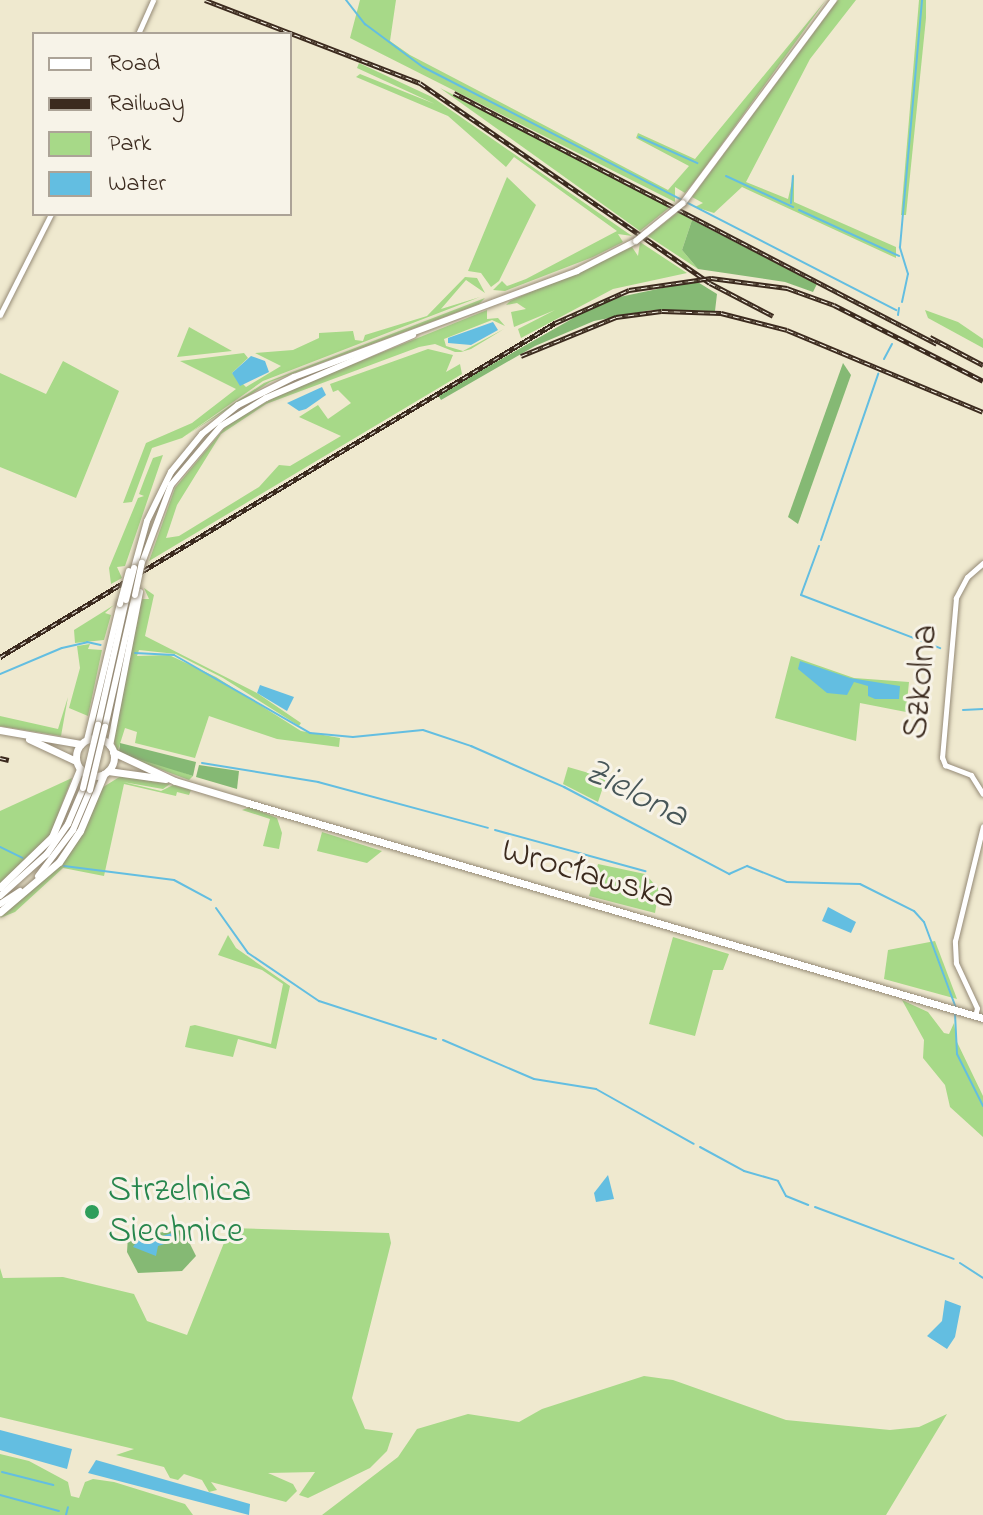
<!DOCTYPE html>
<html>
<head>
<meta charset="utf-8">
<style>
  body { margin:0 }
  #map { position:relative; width:983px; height:1515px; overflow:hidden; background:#efe9cf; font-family:"Indie Flower",sans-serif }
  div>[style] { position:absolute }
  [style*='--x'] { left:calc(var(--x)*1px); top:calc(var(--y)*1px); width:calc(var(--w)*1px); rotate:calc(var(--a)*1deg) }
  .green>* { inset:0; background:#a7d988 }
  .forest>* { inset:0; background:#85b974 }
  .water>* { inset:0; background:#63bee1 }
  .stream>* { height:2px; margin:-1px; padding:0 1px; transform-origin:1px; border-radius:1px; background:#63bee1 }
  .roads { filter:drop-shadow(0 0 2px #958a76) drop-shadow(0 0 2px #958a76) }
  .tertiary>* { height:5px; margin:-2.5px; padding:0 2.5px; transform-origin:2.5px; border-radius:2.5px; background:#fff }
  .secondary>* { height:6px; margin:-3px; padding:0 3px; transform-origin:3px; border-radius:3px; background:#fff }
  .primary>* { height:7px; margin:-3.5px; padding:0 3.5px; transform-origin:3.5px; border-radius:3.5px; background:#fff }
  .primary>.ring { margin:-3.5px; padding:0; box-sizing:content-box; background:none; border:7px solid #fff; border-radius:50% }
  .rail>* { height:5px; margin-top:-2.5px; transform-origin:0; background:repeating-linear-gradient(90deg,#f7f3e8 0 6px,#3b2a1e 0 12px); box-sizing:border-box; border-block:2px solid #3b2a1e }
  .bridges { filter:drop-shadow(0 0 2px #958a76) drop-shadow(0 0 2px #958a76) }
  .secondary-bridge>* { height:6px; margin:-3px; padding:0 3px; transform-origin:3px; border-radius:3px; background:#fff }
  .dots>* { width:22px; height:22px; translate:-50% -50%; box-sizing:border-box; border:4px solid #f7f3e8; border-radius:50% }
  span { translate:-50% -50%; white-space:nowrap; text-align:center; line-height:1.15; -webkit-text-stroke:6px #f7f3e8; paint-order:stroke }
  .street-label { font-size:36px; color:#3b2a1e }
  .leisure-label { font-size:36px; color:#27864d }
  .left { translate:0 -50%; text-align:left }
  .water-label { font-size:38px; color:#475658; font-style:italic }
  .legend { position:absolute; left:32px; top:32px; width:260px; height:184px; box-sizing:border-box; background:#f7f3e8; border:2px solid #aca397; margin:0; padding:10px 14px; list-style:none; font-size:24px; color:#3b2a1e }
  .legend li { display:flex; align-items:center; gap:16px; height:40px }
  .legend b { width:40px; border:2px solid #aca397 }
</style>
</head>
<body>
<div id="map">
  <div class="green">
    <div style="clip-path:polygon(360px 0,396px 0,390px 41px,410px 55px,668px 190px,689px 166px,636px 138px,638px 133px,695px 159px,826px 0,698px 177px,685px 193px,675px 187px,675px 202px,350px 38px)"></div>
    <div style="clip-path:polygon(838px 0,856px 0,810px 59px,746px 182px,788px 199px,794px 173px,794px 202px,896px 247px,896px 258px,742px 187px,714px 213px,695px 207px,703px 203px,692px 197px)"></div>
    <div style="clip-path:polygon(919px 0,926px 0,926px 18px,906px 215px,901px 215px)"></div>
    <div style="clip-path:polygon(359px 63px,432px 97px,632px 236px,618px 234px,623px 242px,593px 257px,505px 291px,493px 290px,502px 281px,507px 286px,526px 279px,617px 231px,514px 157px,506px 167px,448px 116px,356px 77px,360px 74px,435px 104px,357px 68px)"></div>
    <div style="clip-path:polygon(440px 88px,511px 124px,670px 207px,640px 231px)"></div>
    <div style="clip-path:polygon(507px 177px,536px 205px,499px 281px,491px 287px,481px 273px,468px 271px)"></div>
    <div style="clip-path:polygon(678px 212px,692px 220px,682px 250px,698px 269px,648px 236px)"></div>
    <div style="clip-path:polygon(640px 242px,687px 273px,613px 289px,521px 338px,518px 329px,555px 310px,514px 327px,511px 312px,526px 309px,517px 303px,506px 305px,510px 301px,632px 247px,638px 256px)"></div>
    <div style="clip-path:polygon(465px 277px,477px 278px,485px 293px,466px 280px,441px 309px,480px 297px,263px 381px,182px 438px,152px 448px,132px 502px,123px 503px,146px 443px,192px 423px,236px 389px,180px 361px,244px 353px,248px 358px,232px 373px,246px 387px,281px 366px,255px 353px,293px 350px,319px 338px,319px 333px,353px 331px,355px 340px,363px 341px,365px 335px,427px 316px)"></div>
    <div style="clip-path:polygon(485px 298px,479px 304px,270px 382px,185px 436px,264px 383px)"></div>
    <div style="clip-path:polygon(487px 310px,487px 319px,498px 318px,505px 326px,492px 320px,444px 339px,446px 346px,463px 351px,504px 329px,471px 349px,461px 352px,455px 352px,435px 344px,419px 347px,266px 404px,221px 434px,177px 505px,166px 538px,179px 536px,259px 487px,279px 465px,290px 466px,341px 436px,299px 417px,318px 405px,328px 419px,351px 403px,338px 390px,333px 392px,330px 384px,428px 349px,453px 355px,446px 372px,460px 364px,462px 374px,149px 561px,175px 488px,227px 425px,284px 392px)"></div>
    <div style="clip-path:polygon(925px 310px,958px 322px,983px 339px,983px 348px,928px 318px)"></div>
    <div style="clip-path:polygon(189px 327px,232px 351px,177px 357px)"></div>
    <div style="clip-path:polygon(63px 361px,119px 391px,76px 498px,0 467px,0 373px,46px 394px)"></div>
    <div style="clip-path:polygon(163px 455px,125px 566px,117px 567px,122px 578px,111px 584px,109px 568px,138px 498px,144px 496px,139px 494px,145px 478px,153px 458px)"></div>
    <div style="clip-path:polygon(144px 588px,154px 595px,145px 636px,257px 693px,301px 723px,299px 726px,223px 678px,176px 654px,139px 650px,137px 656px,169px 655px,216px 677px,301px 731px,340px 738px,339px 747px,277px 739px,209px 716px,195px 758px,135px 743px,137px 732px,125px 728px,118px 750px,193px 776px,189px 780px,117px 753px,113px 737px,142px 599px,149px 599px)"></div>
    <div style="clip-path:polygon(114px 605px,105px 613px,111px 615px,104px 640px,75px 643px,74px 630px)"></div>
    <div style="clip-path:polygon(90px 644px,88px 649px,102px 650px,88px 716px,69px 708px,80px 668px,77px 646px)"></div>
    <div style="clip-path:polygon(791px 656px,854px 678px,909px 682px,906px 712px,860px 703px,856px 741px,775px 718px)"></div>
    <div style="clip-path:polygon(68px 697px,61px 736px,0 726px,0 716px,58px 729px)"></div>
    <div style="clip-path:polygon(568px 767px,606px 778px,598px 802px,563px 784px)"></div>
    <div style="clip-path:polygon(121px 776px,170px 784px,163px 789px,123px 782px,161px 791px,173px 785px,191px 790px,189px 795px,177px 792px,176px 796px,124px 784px,104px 876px,63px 868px,15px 912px,0 918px,61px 863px,77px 842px,100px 789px)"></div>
    <div style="clip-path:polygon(72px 778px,50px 835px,0 885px,0 811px)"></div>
    <div style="clip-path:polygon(250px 807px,277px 818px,282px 833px,279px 849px,263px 846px,270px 819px,242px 810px)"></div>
    <div style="clip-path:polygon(322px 832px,382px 851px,367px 863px,317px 851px)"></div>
    <div style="clip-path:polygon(598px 864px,645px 874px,659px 889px,655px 913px,589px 896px)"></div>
    <div style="clip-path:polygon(228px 935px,236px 948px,290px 986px,276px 1049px,238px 1039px,233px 1057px,185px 1047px,190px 1026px,195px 1025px,271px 1044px,283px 984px,262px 970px,218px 955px)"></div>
    <div style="clip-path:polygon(673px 937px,729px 954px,723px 970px,713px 970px,695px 1036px,649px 1024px)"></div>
    <div style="clip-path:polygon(935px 941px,957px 999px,884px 979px,888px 950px)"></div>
    <div style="clip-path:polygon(902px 1000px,928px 1012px,944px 1033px,949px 1034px,954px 1023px,957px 1042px,983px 1096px,983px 1137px,950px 1107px,945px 1085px,923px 1058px,924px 1040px)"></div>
    <div style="clip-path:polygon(230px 1228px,389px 1233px,391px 1243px,352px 1398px,365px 1429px,393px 1433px,387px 1451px,370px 1468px,308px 1498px,299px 1495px,315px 1472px,268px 1473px,293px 1484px,297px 1491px,286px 1502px,211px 1482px,217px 1490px,209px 1492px,202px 1480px,184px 1474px,178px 1480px,170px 1478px,164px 1467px,116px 1455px,134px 1449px,0 1417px,0 1268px,3px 1278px,63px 1277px,134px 1294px,147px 1321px,187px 1335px)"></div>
    <div style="clip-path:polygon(644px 1376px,673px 1380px,786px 1420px,890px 1430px,919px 1427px,947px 1414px,886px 1515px,322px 1515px,398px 1457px,417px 1429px,468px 1414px,519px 1422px,542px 1409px)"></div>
    <div style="clip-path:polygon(0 1454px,29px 1461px,68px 1482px,71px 1496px,79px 1498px,85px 1482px,93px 1479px,114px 1482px,185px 1504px,193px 1515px,0 1515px)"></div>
  </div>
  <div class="forest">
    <div style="clip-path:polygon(692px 220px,817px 284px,813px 292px,785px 282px,698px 269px,682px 250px)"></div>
    <div style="clip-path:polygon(696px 281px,717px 294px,715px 311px,651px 310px,594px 321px,535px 346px,441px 400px,438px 395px,605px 300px)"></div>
    <div style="clip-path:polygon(843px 363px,851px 375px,798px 524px,788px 517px)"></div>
    <div style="clip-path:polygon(120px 743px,196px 762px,193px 776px,119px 753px)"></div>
    <div style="clip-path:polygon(199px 765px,239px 771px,237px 789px,196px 777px)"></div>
    <div style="clip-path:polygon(183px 1230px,196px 1256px,182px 1271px,138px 1273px,127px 1252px,128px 1236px)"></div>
  </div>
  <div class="water">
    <div style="clip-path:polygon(493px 322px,498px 330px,471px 345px,448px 343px,448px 338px)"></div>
    <div style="clip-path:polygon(251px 356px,265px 361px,269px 372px,240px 386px,232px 373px)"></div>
    <div style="clip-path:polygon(322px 387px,326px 395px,306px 409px,299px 411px,287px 403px)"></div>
    <div style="clip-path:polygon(800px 661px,850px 678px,900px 686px,899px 699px,875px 699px,868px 696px,868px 686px,854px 682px,847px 695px,827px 693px,798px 669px)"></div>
    <div style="clip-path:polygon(260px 685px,294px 697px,287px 711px,257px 693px)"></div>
    <div style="clip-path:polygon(828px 907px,856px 922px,851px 933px,822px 921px)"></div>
    <div style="clip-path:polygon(608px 1175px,614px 1199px,596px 1202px,594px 1193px)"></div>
    <div style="clip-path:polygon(172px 1233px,171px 1242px,158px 1246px,156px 1256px,133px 1247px,141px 1235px,149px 1240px)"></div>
    <div style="clip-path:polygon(945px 1300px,961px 1306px,955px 1337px,947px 1349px,927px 1336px,942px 1321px)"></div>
    <div style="clip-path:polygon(0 1430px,72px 1449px,67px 1469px,0 1450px)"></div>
    <div style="clip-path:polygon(96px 1460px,250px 1504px,249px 1515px,88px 1473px)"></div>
  </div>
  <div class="stream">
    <div style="--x:346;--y:0;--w:31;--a:52"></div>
    <div style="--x:365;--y:24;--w:72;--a:36.6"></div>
    <div style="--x:423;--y:67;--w:532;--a:27.19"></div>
    <div style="--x:639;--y:137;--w:64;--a:24.1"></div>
    <div style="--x:726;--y:176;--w:74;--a:24.8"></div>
    <div style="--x:791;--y:203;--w:27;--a:-86"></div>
    <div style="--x:799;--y:210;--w:110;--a:24.7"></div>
    <div style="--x:902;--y:302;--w:29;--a:-78"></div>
    <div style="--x:908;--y:274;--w:28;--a:-107"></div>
    <div style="--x:900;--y:247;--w:248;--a:-84.9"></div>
    <div style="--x:898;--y:315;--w:7;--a:-82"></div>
    <div style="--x:884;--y:359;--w:17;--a:-62"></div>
    <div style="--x:821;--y:540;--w:176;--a:-71"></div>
    <div style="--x:819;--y:546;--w:52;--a:110.2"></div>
    <div style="--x:801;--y:595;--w:149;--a:20.9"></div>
    <div style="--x:135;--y:653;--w:39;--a:3"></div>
    <div style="--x:174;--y:655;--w:157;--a:29.8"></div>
    <div style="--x:310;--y:733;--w:43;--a:5.3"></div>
    <div style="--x:353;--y:737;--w:70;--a:-5.7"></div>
    <div style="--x:423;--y:730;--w:51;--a:18.4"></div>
    <div style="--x:471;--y:746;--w:102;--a:23.8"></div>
    <div style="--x:564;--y:787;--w:187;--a:27.8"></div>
    <div style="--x:729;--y:874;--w:20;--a:-24"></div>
    <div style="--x:747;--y:866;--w:43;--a:21.8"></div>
    <div style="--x:787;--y:882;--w:73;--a:1.6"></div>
    <div style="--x:860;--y:884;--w:60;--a:26.6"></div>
    <div style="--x:914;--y:911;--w:15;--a:48"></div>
    <div style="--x:924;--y:922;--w:92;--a:69.6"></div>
    <div style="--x:0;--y:674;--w:67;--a:-22.8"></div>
    <div style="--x:62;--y:648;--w:26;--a:-13"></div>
    <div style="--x:87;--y:642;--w:14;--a:12"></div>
    <div style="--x:963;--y:710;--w:20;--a:-3"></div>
    <div style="--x:202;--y:763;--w:118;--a:9.3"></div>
    <div style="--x:318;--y:782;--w:176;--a:15.1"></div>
    <div style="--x:495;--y:830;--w:156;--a:15.3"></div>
    <div style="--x:0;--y:847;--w:25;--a:26"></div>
    <div style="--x:64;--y:866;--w:111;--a:7.3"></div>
    <div style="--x:174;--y:880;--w:42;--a:28.4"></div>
    <div style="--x:216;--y:908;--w:55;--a:54.6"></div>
    <div style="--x:248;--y:953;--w:86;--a:34.1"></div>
    <div style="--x:319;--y:1001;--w:123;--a:18"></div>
    <div style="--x:955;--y:1014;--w:40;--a:87.1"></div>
    <div style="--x:957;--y:1054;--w:58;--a:63.4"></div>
    <div style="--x:443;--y:1040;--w:99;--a:23.2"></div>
    <div style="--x:534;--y:1079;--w:63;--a:9.2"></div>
    <div style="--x:596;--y:1089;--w:112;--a:29.3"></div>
    <div style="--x:700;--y:1147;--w:50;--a:28.6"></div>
    <div style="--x:744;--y:1171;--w:35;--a:16"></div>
    <div style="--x:778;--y:1181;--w:17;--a:62"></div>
    <div style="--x:786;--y:1196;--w:24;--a:22"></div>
    <div style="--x:815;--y:1207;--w:148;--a:20.5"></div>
    <div style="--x:960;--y:1263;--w:27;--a:33"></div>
    <div style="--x:2;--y:1472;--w:53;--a:14.3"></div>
    <div style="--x:0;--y:1495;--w:61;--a:15.2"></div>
    <div style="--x:66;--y:1515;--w:8;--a:-76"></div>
  </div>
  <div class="roads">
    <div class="tertiary">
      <div style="--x:138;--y:34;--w:37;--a:-66"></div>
      <div style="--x:0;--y:315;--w:113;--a:-63.2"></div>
      <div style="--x:983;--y:563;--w:21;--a:139"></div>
      <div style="--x:967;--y:577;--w:24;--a:118"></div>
      <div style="--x:956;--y:598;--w:160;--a:95"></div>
      <div style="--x:942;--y:757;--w:9;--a:69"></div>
      <div style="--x:945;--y:765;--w:28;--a:21"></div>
      <div style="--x:971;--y:775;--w:22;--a:58"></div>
      <div style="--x:975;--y:1016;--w:8;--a:-76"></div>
      <div style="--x:977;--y:1008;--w:50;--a:-115"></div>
      <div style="--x:956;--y:963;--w:22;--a:-93"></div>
      <div style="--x:955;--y:941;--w:118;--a:-76.3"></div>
    </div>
    <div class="secondary">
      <div style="--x:683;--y:203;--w:253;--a:-53.4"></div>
      <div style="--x:142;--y:563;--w:83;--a:-69.6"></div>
      <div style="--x:171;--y:485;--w:77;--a:-49.7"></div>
      <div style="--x:221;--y:426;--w:53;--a:-31.9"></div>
      <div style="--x:266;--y:398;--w:160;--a:-23.2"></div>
      <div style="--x:134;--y:568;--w:49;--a:-74.5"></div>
      <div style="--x:147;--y:521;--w:55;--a:-63.9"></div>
      <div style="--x:171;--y:472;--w:49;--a:-50.8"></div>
      <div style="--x:202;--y:434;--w:46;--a:-38.9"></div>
      <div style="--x:238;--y:405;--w:63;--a:-26.6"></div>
      <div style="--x:294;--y:377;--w:302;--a:-20.5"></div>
      <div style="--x:577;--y:271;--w:66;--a:-27"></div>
      <div style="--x:98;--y:725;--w:128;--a:-77.4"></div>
      <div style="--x:105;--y:727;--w:135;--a:-77.2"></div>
      <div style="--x:87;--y:740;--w:140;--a:-76.4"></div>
      <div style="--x:110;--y:746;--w:157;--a:-79"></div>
      <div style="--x:38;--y:876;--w:58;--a:-52.7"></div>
      <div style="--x:73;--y:830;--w:43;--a:-67"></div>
      <div style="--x:0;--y:896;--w:63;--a:-41.8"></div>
      <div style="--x:47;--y:854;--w:37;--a:-55"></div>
      <div style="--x:68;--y:824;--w:39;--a:-67"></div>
      <div style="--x:0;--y:904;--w:24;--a:-33"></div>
    </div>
    <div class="primary">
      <div style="--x:0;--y:730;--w:82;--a:9.8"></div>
      <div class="ring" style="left:76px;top:738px;width:31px;height:31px"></div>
      <div style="--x:29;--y:739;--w:52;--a:25.1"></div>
      <div style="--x:113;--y:752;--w:68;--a:25.1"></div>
      <div style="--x:175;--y:781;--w:76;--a:16.8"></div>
      <div style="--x:248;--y:803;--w:766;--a:16.31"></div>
      <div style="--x:108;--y:771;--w:58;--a:8"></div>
      <div style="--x:0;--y:887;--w:72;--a:-43.9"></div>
      <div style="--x:52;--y:837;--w:74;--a:-67.6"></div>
      <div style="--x:0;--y:912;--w:77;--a:-40.3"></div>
      <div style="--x:59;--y:862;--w:37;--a:-56"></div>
      <div style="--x:80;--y:831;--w:62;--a:-67.2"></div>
    </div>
  </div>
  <div class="rail">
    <div style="--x:205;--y:0;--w:230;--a:21.1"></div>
    <div style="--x:420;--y:83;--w:352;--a:34.6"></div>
    <div style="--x:710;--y:283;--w:71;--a:27.6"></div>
    <div style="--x:454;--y:93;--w:544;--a:27.46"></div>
    <div style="--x:930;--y:337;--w:60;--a:27.8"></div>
    <div style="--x:521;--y:356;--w:103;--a:-22.3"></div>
    <div style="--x:616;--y:317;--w:46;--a:-7.4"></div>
    <div style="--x:662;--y:311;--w:59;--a:1.9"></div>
    <div style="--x:721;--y:313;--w:68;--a:14.4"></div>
    <div style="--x:787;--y:330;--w:212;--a:22.7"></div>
    <div style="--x:0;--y:657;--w:648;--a:-31.04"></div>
    <div style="--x:555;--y:323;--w:81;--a:-24"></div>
    <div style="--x:629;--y:290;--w:83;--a:-8.3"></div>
    <div style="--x:711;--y:278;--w:77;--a:7.5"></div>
    <div style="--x:787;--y:288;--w:50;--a:19.9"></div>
    <div style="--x:834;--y:305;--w:167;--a:27"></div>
    <div style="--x:0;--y:758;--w:9;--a:13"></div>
  </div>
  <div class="bridges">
    <div class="secondary-bridge">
      <div style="--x:636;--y:241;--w:60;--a:-39"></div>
      <div style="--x:135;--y:595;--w:33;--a:-78"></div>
      <div style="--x:126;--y:600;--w:33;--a:-76"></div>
      <div style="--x:120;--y:604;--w:34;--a:-75"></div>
      <div style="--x:83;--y:788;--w:65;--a:-76.6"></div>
      <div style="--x:90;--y:790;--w:65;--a:-76.6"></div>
    </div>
  </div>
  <div class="dots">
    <div style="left:92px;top:1212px;background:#2e9e5b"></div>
  </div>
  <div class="street-label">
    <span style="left:922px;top:682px;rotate:-85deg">Szkolna</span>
    <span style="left:588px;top:875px;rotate:16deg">Wrocławska</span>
  </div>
  <div class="leisure-label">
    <span class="left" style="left:108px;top:1212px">Strzelnica<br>Siechnice</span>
  </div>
  <div class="water-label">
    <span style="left:635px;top:795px;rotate:27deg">Zielona</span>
  </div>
  <ul class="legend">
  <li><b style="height:10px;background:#fff"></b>Road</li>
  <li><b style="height:10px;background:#3b2a1e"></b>Railway</li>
  <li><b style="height:22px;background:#a7d988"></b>Park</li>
  <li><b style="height:22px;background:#63bee1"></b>Water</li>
  </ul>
</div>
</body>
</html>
